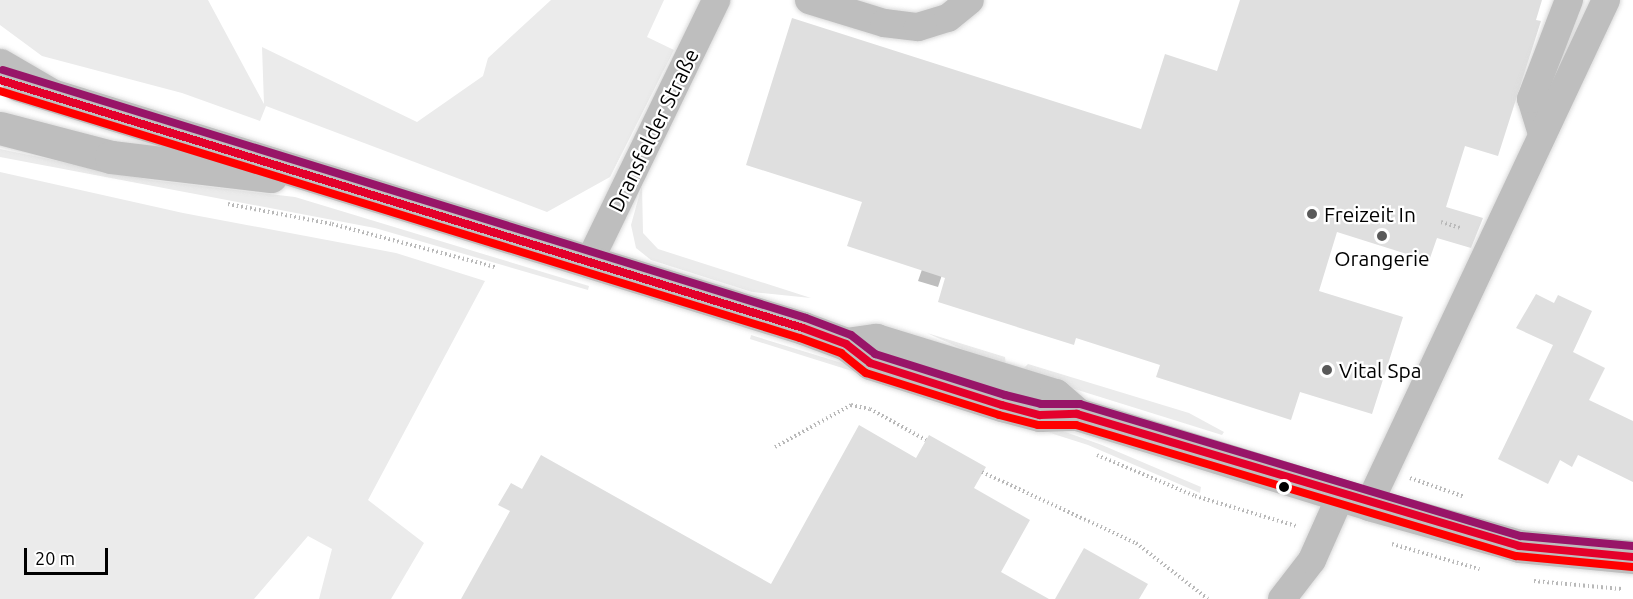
<!DOCTYPE html>
<html>
<head>
<meta charset="utf-8">
<style>
  body { margin:0 }
  #map { position:relative; width:1633px; height:599px; overflow:hidden; background:#fff; font-family:Ubuntu,sans-serif }
  div>[style] { position:absolute }
  [style*='--x'] { left:calc(var(--x)*1px); top:calc(var(--y)*1px); width:calc(var(--w)*1px); rotate:calc(var(--a)*1deg) }
  .green>* { inset:0; background:#ebebeb }
  .water>* { inset:0; background:#bebebe }
  .building>* { inset:0; background:#dfdfdf }
  .path>* { height:4px; margin-top:-2px; transform-origin:0; background:repeating-linear-gradient(90deg,#b9b9b9 0 1.5px,transparent 0 4.5px) }
  .roads { filter:drop-shadow(0 0 2px #dbdbdb) drop-shadow(0 0 2px #dbdbdb) }
  .minor>* { height:28px; margin:-14px; padding:0 14px; transform-origin:14px; border-radius:14px; background:#bebebe }
  .major>* { height:33px; margin:-16.5px; padding:0 16.5px; transform-origin:16.5px; border-radius:16.5px; background:#bebebe }
  .highway>* { height:33px; margin:-16.5px; padding:0 16.5px; transform-origin:16.5px; border-radius:16.5px; background:#bebebe }
  .bus-1>* { height:8px; margin:-4px; padding:0 4px; transform-origin:4px; border-radius:4px; background:#e4002b }
  .bus-2>* { height:8px; margin:-4px; padding:0 4px; transform-origin:4px; border-radius:4px; background:#f00 }
  .bus-3>* { height:8px; margin:-4px; padding:0 4px; transform-origin:4px; border-radius:4px; background:#981568 }
  .dots>* { width:16px; height:16px; translate:-50% -50%; box-sizing:border-box; border:3px solid #fff; border-radius:50% }
  span { translate:-50% -50%; white-space:nowrap; text-align:center; line-height:1.15; -webkit-text-stroke:4.5px #fff; paint-order:stroke }
  .street-label { font-size:21px; color:#000 }
  .poi-label { font-size:21px; color:#000 }
  .left { translate:0 -50%; text-align:left }
  .scale { position:absolute; left:24px; top:548px; width:84px; height:27px; box-sizing:border-box; border:3px solid #000; border-top:0; padding-left:8px; font-size:18px; line-height:21px; white-space:nowrap; color:#000; -webkit-text-stroke:4px #fff; paint-order:stroke }
</style>
</head>
<body>
<div id="map">
  <div class="green">
    <div style="clip-path:polygon(0 0,208px 0,264px 104px,262px 47px,417px 122px,483px 76px,488px 58px,551px 0,664px 0,647px 37px,674px 50px,610px 177px,547px 212px,266px 106px,260px 121px,182px 93px,42px 56px,0 25px)"></div>
    <div style="clip-path:polygon(0 149px,151px 180px,295px 197px,589px 286px,588px 290px,375px 228px,0 157px)"></div>
    <div style="clip-path:polygon(0 172px,183px 213px,396px 253px,485px 281px,368px 500px,424px 543px,391px 599px,319px 599px,332px 549px,308px 536px,254px 599px,0 599px)"></div>
    <div style="clip-path:polygon(642px 185px,643px 233px,658px 249px,811px 298px,752px 292px,651px 260px,636px 248px,631px 225px)"></div>
    <div style="clip-path:polygon(927px 333px,1005px 357px,1006px 367px,993px 363px)"></div>
    <div style="clip-path:polygon(751px 335px,992px 409px,989px 414px,750px 339px)"></div>
    <div style="clip-path:polygon(1028px 364px,1189px 413px,1224px 432px,1222px 435px,1020px 372px)"></div>
    <div style="clip-path:polygon(1007px 419px,1054px 428px,1102px 445px,1201px 487px,1200px 493px,1088px 445px)"></div>
  </div>
  <div class="water">
    <div style="clip-path:polygon(933px 238px,952px 244px,938px 287px,918px 281px)"></div>
  </div>
  <div class="building">
    <div style="clip-path:polygon(1240px 0,1542px 0,1536px 20px,1541px 21px,1498px 156px,1465px 146px,1446px 207px,1483px 218px,1471px 248px,1437px 238px,1429px 261px,1337px 232px,1319px 291px,1403px 317px,1372px 414px,1300px 392px,1291px 420px,1156px 377px,1160px 365px,1076px 338px,1074px 345px,938px 302px,945px 278px,847px 246px,862px 202px,746px 165px,792px 18px,1141px 129px,1165px 54px,1217px 71px)"></div>
    <div style="clip-path:polygon(1536px 294px,1554px 303px,1558px 295px,1592px 311px,1573px 352px,1605px 368px,1589px 400px,1633px 421px,1633px 482px,1578px 455px,1572px 467px,1560px 460px,1548px 484px,1498px 459px,1553px 345px,1516px 328px)"></div>
    <div style="clip-path:polygon(859px 425px,916px 458px,929px 435px,986px 467px,974px 488px,1030px 520px,1001px 572px,1049px 599px,461px 599px,510px 511px,498px 505px,511px 483px,522px 489px,541px 455px,771px 584px)"></div>
    <div style="clip-path:polygon(1084px 548px,1148px 584px,1139px 599px,1055px 599px)"></div>
  </div>
  <div class="path">
    <div style="--x:228;--y:204;--w:106;--a:10.9"></div>
    <div style="--x:332;--y:224;--w:169;--a:14.8"></div>
    <div style="--x:1441;--y:222;--w:21;--a:17"></div>
    <div style="--x:775;--y:447;--w:87;--a:-28.9"></div>
    <div style="--x:851;--y:405;--w:19;--a:12"></div>
    <div style="--x:870;--y:409;--w:64;--a:29"></div>
    <div style="--x:1097;--y:455;--w:106;--a:22.7"></div>
    <div style="--x:1195;--y:496;--w:105;--a:16.5"></div>
    <div style="--x:982;--y:472;--w:170;--a:24.8"></div>
    <div style="--x:1136;--y:543;--w:91;--a:37.9"></div>
    <div style="--x:1410;--y:478;--w:58;--a:19.1"></div>
    <div style="--x:1392;--y:544;--w:91;--a:16"></div>
    <div style="--x:1534;--y:581;--w:88;--a:5.2"></div>
  </div>
  <div class="roads">
    <div class="minor">
      <div style="--x:809;--y:0;--w:78;--a:17"></div>
      <div style="--x:884;--y:23;--w:34;--a:7"></div>
      <div style="--x:918;--y:27;--w:31;--a:-17"></div>
      <div style="--x:948;--y:18;--w:28;--a:-39"></div>
      <div style="--x:1542;--y:134;--w:37;--a:-107"></div>
      <div style="--x:1531;--y:99;--w:106;--a:-69"></div>
      <div style="--x:590;--y:260;--w:289;--a:-64.1"></div>
      <div style="--x:1369;--y:504;--w:557;--a:-64.82"></div>
      <div style="--x:1282;--y:599;--w:49;--a:-52.4"></div>
      <div style="--x:1312;--y:560;--w:71;--a:-66"></div>
    </div>
    <div class="major">
      <div style="--x:19;--y:85;--w:821;--a:17.22"></div>
      <div style="--x:803;--y:328;--w:46;--a:20.4"></div>
      <div style="--x:846;--y:344;--w:31;--a:38"></div>
      <div style="--x:870;--y:363;--w:139;--a:17.7"></div>
      <div style="--x:1002;--y:405;--w:39;--a:15"></div>
      <div style="--x:1040;--y:415;--w:37;--a:-2"></div>
      <div style="--x:1077;--y:414;--w:306;--a:17.1"></div>
      <div style="--x:1369;--y:504;--w:156;--a:15.6"></div>
      <div style="--x:1519;--y:546;--w:115;--a:5.5"></div>
      <div style="--x:0;--y:128;--w:115;--a:14.6"></div>
      <div style="--x:111;--y:157;--w:161;--a:6.8"></div>
      <div style="--x:846;--y:344;--w:30;--a:-8"></div>
      <div style="--x:876;--y:340;--w:187;--a:17.1"></div>
      <div style="--x:1055;--y:395;--w:29;--a:41"></div>
    </div>
    <div class="highway">
      <div style="--x:0;--y:65;--w:56;--a:30.3"></div>
    </div>
  </div>
  <div class="bus-1">
    <div style="--x:0;--y:80;--w:840;--a:17.16"></div>
    <div style="--x:803;--y:328;--w:46;--a:20.4"></div>
    <div style="--x:846;--y:344;--w:31;--a:38"></div>
    <div style="--x:870;--y:363;--w:139;--a:17.7"></div>
    <div style="--x:1002;--y:405;--w:39;--a:15"></div>
    <div style="--x:1040;--y:415;--w:37;--a:-2"></div>
    <div style="--x:1077;--y:414;--w:461;--a:16.6"></div>
    <div style="--x:1519;--y:546;--w:115;--a:5.5"></div>
  </div>
  <div class="bus-2">
    <div style="--x:0;--y:91;--w:837;--a:17.16"></div>
    <div style="--x:800;--y:338;--w:44;--a:20.1"></div>
    <div style="--x:841;--y:353;--w:32;--a:39"></div>
    <div style="--x:866;--y:373;--w:139;--a:17.5"></div>
    <div style="--x:999;--y:415;--w:40;--a:14.4"></div>
    <div style="--x:1038;--y:425;--w:38;--a:0"></div>
    <div style="--x:1076;--y:425;--w:459;--a:16.6"></div>
    <div style="--x:1516;--y:556;--w:117;--a:5.4"></div>
  </div>
  <div class="bus-3">
    <div style="--x:3;--y:70;--w:840;--a:17.16"></div>
    <div style="--x:806;--y:318;--w:48;--a:20.7"></div>
    <div style="--x:851;--y:335;--w:31;--a:38"></div>
    <div style="--x:875;--y:354;--w:136;--a:17.5"></div>
    <div style="--x:1005;--y:395;--w:37;--a:14"></div>
    <div style="--x:1041;--y:404;--w:39;--a:0"></div>
    <div style="--x:1080;--y:404;--w:460;--a:16.7"></div>
    <div style="--x:1521;--y:536;--w:112;--a:5.1"></div>
  </div>
  <div class="dots">
    <div style="left:1312px;top:214px;background:#595959"></div>
    <div style="left:1382px;top:236px;background:#595959"></div>
    <div style="left:1327px;top:370px;background:#595959"></div>
    <div style="left:1284px;top:487px;background:#000"></div>
  </div>
  <div class="street-label">
    <span style="left:653px;top:130px;rotate:-64deg">Dransfelder Straße</span>
  </div>
  <div class="poi-label">
    <span class="left" style="left:1324px;top:214px">Freizeit In</span>
    <span style="left:1382px;top:258px">Orangerie</span>
    <span class="left" style="left:1339px;top:370px">Vital Spa</span>
  </div>
  <div class="scale">20 m</div>
</div>
</body>
</html>
